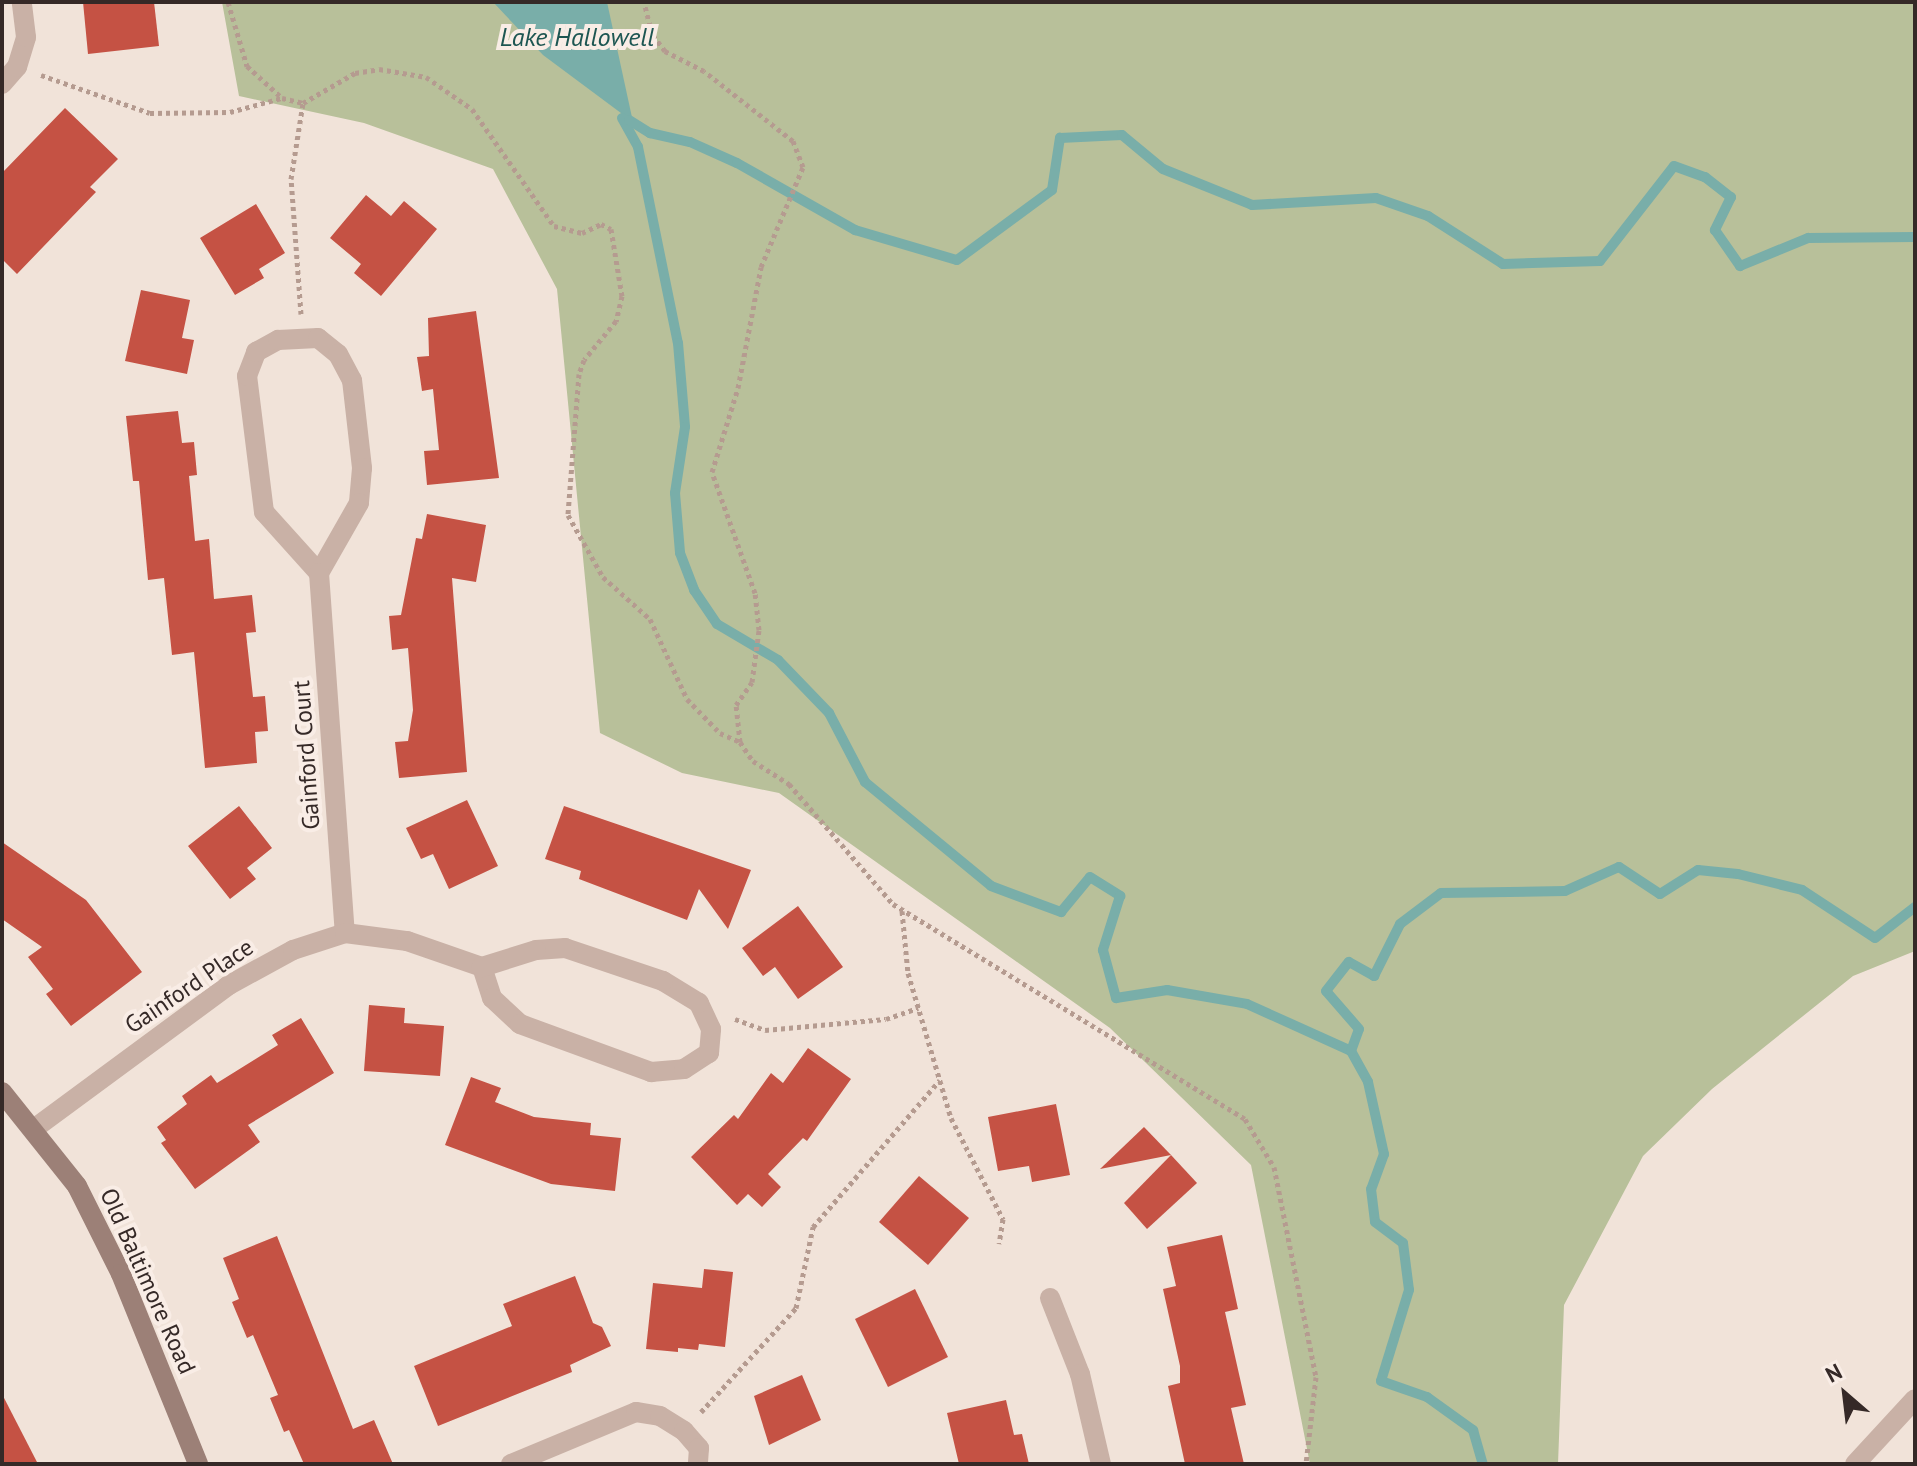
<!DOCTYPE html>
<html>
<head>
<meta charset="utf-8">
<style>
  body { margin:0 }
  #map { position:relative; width:1917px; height:1466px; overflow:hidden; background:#f1e3d9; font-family:"PT Sans",sans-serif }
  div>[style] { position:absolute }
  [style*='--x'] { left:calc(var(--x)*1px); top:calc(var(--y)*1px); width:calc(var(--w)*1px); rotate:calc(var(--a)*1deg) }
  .green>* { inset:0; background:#b8c09a }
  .water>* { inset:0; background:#79aea9 }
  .stream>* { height:10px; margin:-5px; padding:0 5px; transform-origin:5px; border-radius:5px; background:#79aea9 }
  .building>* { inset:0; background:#c55244 }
  .path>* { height:5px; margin-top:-2.5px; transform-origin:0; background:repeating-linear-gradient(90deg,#b59b90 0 4px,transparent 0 8px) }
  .street>* { height:20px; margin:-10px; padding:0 10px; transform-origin:10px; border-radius:10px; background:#c9b1a6 }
  .secondary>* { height:20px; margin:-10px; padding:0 10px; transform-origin:10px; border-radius:10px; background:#9c8077 }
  span { translate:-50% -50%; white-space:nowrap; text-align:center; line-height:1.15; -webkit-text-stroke:8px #f9ede6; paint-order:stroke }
  .street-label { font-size:24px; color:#352927 }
  .water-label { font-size:26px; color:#1d5652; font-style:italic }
  .frame { position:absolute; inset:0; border:4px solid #352927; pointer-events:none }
  .north { position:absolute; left:1805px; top:1354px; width:80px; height:80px; -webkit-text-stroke:6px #f9ede6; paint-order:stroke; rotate:332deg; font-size:22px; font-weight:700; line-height:32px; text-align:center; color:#352927 }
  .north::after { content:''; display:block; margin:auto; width:28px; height:36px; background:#352927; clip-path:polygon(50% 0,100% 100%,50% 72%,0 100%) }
</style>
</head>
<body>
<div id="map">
  <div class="green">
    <div style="clip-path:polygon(222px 2px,1915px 2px,1915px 951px,1853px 976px,1712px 1089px,1643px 1156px,1564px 1305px,1558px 1464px,1310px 1464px,1251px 1165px,1110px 1028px,779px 793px,682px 773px,600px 733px,557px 289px,493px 169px,364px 123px,239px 96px)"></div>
  </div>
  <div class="water">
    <div style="clip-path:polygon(493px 2px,607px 2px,633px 122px,543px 55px)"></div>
  </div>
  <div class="stream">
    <div style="--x:622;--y:118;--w:33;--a:61"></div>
    <div style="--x:638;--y:147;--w:200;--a:78.5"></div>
    <div style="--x:678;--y:343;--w:84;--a:85.2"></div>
    <div style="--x:685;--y:427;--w:67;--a:98.6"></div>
    <div style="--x:675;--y:493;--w:60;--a:85.2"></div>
    <div style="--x:680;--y:553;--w:40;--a:69"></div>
    <div style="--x:694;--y:590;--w:41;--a:55.9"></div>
    <div style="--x:717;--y:624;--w:71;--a:30.5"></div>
    <div style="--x:778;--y:660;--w:74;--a:46.1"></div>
    <div style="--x:829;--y:713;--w:78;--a:62.4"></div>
    <div style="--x:865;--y:782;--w:163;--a:39.5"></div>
    <div style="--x:991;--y:886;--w:75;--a:20.4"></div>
    <div style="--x:1061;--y:912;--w:45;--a:-50.4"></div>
    <div style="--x:1090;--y:877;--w:36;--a:32"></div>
    <div style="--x:1120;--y:896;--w:57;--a:107.5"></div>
    <div style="--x:1103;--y:950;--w:50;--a:74.8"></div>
    <div style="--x:1116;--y:998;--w:52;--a:-8.9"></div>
    <div style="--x:1167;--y:990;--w:81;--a:9.9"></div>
    <div style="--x:1247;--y:1004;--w:114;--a:24.3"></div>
    <div style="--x:1351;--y:1051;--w:35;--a:61"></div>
    <div style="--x:1368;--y:1082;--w:74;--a:77.5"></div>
    <div style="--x:1384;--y:1154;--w:37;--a:110"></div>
    <div style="--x:1371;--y:1189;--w:33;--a:83"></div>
    <div style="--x:1375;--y:1222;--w:35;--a:37"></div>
    <div style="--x:1403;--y:1243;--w:47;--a:82.7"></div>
    <div style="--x:1409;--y:1290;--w:95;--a:107.1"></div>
    <div style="--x:1381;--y:1381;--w:49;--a:19.2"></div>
    <div style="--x:1427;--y:1397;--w:57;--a:35.7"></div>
    <div style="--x:1473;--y:1430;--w:35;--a:74"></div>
    <div style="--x:629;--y:120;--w:25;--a:32"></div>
    <div style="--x:650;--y:133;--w:41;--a:12.7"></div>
    <div style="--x:690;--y:142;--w:51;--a:24.1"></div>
    <div style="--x:737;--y:163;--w:136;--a:29.6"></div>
    <div style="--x:855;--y:230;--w:106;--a:16.4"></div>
    <div style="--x:957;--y:260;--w:118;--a:-36.4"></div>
    <div style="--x:1052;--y:190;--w:53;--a:-81.3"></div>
    <div style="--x:1060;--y:138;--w:62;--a:-2.8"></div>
    <div style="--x:1122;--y:135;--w:53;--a:39.7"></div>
    <div style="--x:1163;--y:169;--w:96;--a:22"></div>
    <div style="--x:1252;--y:205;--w:124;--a:-3.2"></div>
    <div style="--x:1376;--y:198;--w:55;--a:19.1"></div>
    <div style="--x:1428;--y:216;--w:89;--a:32.6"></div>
    <div style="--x:1503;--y:264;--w:97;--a:-1.8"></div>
    <div style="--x:1600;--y:261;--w:120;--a:-52.1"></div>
    <div style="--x:1674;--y:166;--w:33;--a:20"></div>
    <div style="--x:1705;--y:177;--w:33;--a:38"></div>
    <div style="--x:1731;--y:197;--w:37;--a:116"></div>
    <div style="--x:1715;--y:230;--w:44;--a:55.2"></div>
    <div style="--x:1740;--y:266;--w:74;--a:-22.4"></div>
    <div style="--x:1808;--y:238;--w:107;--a:-0.5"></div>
    <div style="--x:1351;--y:1051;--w:23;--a:-70"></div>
    <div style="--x:1359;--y:1029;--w:50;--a:-131"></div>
    <div style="--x:1326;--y:991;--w:37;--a:-52"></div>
    <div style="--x:1349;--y:962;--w:29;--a:29"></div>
    <div style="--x:1374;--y:976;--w:58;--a:-63.4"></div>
    <div style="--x:1400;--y:924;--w:51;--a:-37.1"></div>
    <div style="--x:1441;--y:893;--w:124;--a:-0.9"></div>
    <div style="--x:1565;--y:891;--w:59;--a:-24"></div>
    <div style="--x:1619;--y:867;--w:49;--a:33.4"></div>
    <div style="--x:1660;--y:894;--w:45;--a:-32.3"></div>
    <div style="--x:1698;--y:870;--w:40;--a:5.7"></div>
    <div style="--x:1738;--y:874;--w:66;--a:14"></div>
    <div style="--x:1802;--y:890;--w:87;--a:33.3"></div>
    <div style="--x:1875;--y:938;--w:51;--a:-37.8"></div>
  </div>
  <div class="building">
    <div style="clip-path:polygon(83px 2px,154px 2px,159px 46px,88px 54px)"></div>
    <div style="clip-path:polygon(65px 108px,118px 159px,90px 187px,96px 192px,17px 274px,2px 259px,2px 173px)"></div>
    <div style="clip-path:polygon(366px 195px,391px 216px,404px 201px,437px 229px,381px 296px,354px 273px,361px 264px,330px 238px)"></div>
    <div style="clip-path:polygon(256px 204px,285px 253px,259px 269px,264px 278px,235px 295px,200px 238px)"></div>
    <div style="clip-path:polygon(141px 290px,190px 300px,182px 338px,194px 340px,187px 374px,125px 361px)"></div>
    <div style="clip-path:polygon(476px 311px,499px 478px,427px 485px,424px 451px,439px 450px,433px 389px,422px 391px,417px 357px,429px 356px,428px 318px)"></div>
    <div style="clip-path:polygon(178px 411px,182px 443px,194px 442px,197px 475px,189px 476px,195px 541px,209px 539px,214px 599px,252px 595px,256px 632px,246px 633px,253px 697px,265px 696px,268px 731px,255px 732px,257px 763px,205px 768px,194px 652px,172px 655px,164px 578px,148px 580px,139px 481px,133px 481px,126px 416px)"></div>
    <div style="clip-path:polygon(427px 514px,486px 525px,476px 582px,452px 578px,467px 772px,399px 778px,395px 742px,408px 741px,413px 710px,408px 648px,392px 650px,389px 616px,401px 615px,416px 538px,422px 539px)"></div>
    <div style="clip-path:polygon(467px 800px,498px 866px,449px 889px,433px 854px,421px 859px,406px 828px)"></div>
    <div style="clip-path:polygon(239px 806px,272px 848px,247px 868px,256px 879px,230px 899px,188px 846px)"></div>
    <div style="clip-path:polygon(564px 806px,751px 870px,728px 929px,699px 889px,687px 920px,579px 879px,581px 871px,545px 859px)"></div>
    <div style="clip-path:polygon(2px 842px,86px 900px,142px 972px,71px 1026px,46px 994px,53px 989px,28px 957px,42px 947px,2px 919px)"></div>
    <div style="clip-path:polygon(798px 906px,843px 967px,798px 999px,775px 967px,763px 976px,742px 948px)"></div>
    <div style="clip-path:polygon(369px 1005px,405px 1008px,404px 1023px,444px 1026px,440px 1076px,364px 1071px)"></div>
    <div style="clip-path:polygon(301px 1018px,334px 1073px,248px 1125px,260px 1142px,195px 1189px,161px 1143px,166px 1140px,157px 1127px,187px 1104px,182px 1096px,211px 1075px,217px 1083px,278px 1045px,272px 1035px)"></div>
    <div style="clip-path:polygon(808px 1048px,851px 1079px,807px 1141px,803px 1138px,768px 1174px,781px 1187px,762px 1207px,748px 1194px,737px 1205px,691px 1157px,734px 1115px,738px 1119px,771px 1073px,783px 1083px)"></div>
    <div style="clip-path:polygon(471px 1077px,501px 1088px,495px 1102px,534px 1117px,591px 1123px,590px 1135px,621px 1138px,615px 1191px,551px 1184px,445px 1145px)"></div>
    <div style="clip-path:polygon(1056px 1104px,1070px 1175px,1032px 1182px,1029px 1166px,998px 1171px,988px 1117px)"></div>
    <div style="clip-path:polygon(1144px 1127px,1171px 1155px,1100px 1169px)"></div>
    <div style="clip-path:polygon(1171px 1155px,1197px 1183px,1147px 1229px,1124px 1203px)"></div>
    <div style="clip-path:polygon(919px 1176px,969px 1218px,928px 1265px,879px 1222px)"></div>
    <div style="clip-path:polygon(1222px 1235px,1238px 1309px,1225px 1312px,1246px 1405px,1231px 1408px,1244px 1464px,1185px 1464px,1168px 1386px,1180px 1383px,1180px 1366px,1163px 1289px,1176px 1286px,1167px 1247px)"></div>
    <div style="clip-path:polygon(277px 1236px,353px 1429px,374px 1420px,393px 1464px,304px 1464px,289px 1430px,284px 1432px,270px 1398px,278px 1395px,253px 1335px,247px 1338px,232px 1302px,239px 1299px,223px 1258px)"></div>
    <div style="clip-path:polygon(704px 1269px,733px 1272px,725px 1347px,699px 1344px,698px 1350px,678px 1348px,678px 1352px,646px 1349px,653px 1283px,702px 1288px)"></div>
    <div style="clip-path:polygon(575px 1276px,593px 1323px,602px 1327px,611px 1346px,570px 1365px,572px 1372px,438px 1426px,414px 1366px,512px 1326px,503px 1304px)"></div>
    <div style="clip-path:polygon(915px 1289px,948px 1357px,888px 1387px,855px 1319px)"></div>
    <div style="clip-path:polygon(802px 1375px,821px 1420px,769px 1445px,754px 1396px)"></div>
    <div style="clip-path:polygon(2px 1394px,38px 1464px,2px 1464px)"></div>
    <div style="clip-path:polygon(1006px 1400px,1014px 1435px,1022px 1434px,1029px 1464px,959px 1464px,947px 1413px)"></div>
  </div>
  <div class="path">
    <div style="--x:228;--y:2;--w:67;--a:73.5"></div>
    <div style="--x:247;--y:66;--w:47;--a:42.4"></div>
    <div style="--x:282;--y:98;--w:22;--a:13"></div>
    <div style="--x:303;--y:103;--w:60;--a:-30"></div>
    <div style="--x:355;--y:73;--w:24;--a:-9"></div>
    <div style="--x:379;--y:69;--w:48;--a:9.7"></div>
    <div style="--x:426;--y:77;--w:56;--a:34.8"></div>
    <div style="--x:472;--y:109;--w:143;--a:55"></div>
    <div style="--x:554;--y:226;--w:29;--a:14"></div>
    <div style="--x:582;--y:233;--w:21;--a:-25"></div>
    <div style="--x:601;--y:224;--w:11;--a:27"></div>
    <div style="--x:611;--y:229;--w:68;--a:80.7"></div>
    <div style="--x:622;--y:296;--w:26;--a:103"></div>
    <div style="--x:616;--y:321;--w:50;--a:129.4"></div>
    <div style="--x:584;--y:360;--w:15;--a:110"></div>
    <div style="--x:579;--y:374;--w:141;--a:94.5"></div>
    <div style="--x:568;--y:515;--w:71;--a:60.6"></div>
    <div style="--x:603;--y:577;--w:63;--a:41.8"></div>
    <div style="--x:650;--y:619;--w:88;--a:65.2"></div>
    <div style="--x:687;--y:699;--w:47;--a:45.9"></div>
    <div style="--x:720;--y:733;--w:22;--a:24"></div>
    <div style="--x:740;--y:742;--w:37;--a:-96"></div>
    <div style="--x:736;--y:705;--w:28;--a:-55"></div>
    <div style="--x:752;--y:682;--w:52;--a:-82.3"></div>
    <div style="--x:759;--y:630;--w:37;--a:-96"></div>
    <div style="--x:755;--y:593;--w:128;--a:-109.6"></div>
    <div style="--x:712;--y:472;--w:88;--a:-72.8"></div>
    <div style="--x:738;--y:388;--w:123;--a:-79.2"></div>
    <div style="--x:761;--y:267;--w:108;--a:-67.2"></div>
    <div style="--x:803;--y:167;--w:28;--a:-111"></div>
    <div style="--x:793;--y:141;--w:113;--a:-141.8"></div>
    <div style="--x:704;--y:71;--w:44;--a:-152.9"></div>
    <div style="--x:665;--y:51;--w:21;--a:-127"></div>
    <div style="--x:652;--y:34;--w:33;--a:-104"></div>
    <div style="--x:41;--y:75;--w:115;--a:19.2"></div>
    <div style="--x:150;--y:113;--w:80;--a:-0.7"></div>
    <div style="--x:230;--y:112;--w:54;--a:-15.1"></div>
    <div style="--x:301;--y:314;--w:135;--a:-94.2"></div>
    <div style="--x:291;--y:179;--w:77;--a:-81"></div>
    <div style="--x:740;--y:742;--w:23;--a:56"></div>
    <div style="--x:753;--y:761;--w:43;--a:32.6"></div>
    <div style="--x:789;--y:784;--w:159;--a:49.1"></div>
    <div style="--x:893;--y:904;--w:412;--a:31.4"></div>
    <div style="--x:1245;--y:1119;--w:56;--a:58.9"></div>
    <div style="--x:1274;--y:1167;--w:214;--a:78.7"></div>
    <div style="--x:1316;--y:1377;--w:88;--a:96.6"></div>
    <div style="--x:902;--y:911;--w:62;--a:84.5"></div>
    <div style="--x:908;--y:973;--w:151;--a:73.5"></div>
    <div style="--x:951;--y:1118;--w:114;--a:62.8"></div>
    <div style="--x:1003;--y:1219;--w:25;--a:99"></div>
    <div style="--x:735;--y:1019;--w:32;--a:20"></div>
    <div style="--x:765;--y:1030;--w:121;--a:-5.2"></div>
    <div style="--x:886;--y:1019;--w:34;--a:-19"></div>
    <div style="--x:701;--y:1412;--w:141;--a:-47.6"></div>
    <div style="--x:796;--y:1308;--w:83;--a:-78.1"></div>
    <div style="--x:813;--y:1227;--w:194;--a:-49.2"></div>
  </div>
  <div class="street">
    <div style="--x:2;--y:84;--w:23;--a:-49"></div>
    <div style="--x:17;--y:67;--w:31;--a:-73"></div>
    <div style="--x:26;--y:37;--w:35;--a:-97"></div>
    <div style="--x:319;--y:573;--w:82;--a:-132"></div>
    <div style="--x:264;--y:512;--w:137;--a:-97.1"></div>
    <div style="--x:247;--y:376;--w:26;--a:-69"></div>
    <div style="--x:256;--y:352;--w:25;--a:-29"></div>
    <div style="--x:278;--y:340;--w:40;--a:-2.9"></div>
    <div style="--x:318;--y:338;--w:26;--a:39"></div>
    <div style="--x:338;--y:354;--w:30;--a:62"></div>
    <div style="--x:352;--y:380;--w:89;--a:83.5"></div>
    <div style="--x:362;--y:468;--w:35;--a:95"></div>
    <div style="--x:359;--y:503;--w:81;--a:119.7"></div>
    <div style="--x:319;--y:573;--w:361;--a:85.9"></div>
    <div style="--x:35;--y:1128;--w:241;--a:-36.4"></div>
    <div style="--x:229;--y:985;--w:73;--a:-28.7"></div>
    <div style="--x:293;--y:950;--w:55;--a:-18.1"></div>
    <div style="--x:345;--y:933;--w:63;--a:7.4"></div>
    <div style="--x:407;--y:941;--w:79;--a:19.1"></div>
    <div style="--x:482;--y:967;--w:33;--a:72"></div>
    <div style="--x:492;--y:998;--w:38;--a:43"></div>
    <div style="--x:520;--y:1024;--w:140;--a:20.1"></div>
    <div style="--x:651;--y:1072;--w:33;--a:-5"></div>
    <div style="--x:684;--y:1069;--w:30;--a:-33"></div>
    <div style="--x:709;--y:1053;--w:24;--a:-85"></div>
    <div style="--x:711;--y:1029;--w:29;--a:-115"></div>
    <div style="--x:699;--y:1003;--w:42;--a:-148.6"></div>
    <div style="--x:663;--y:981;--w:103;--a:-161.4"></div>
    <div style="--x:565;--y:948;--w:29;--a:176"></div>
    <div style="--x:536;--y:950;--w:57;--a:162.5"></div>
    <div style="--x:1050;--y:1298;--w:82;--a:68.5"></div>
    <div style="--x:1080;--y:1374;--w:92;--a:76.9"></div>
    <div style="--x:511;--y:1464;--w:135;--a:-22.6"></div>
    <div style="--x:636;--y:1412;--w:24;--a:9"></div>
    <div style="--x:660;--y:1416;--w:28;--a:32"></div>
    <div style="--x:684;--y:1431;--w:23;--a:49"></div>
    <div style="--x:699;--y:1448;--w:16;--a:94"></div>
    <div style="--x:1855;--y:1464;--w:88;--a:-47.3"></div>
  </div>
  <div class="secondary">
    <div style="--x:2;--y:1092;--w:120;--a:51.4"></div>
    <div style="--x:77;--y:1186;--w:98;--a:63.4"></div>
    <div style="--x:121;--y:1274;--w:205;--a:67.9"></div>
  </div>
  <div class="street-label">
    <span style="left:306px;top:755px;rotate:-94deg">Gainford Court</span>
    <span style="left:189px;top:986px;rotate:-34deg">Gainford Place</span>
    <span style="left:148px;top:1281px;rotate:66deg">Old Baltimore Road</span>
  </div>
  <div class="water-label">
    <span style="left:577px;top:37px">Lake Hallowell</span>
  </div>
  <div class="frame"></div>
  <div class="north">N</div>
</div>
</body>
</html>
